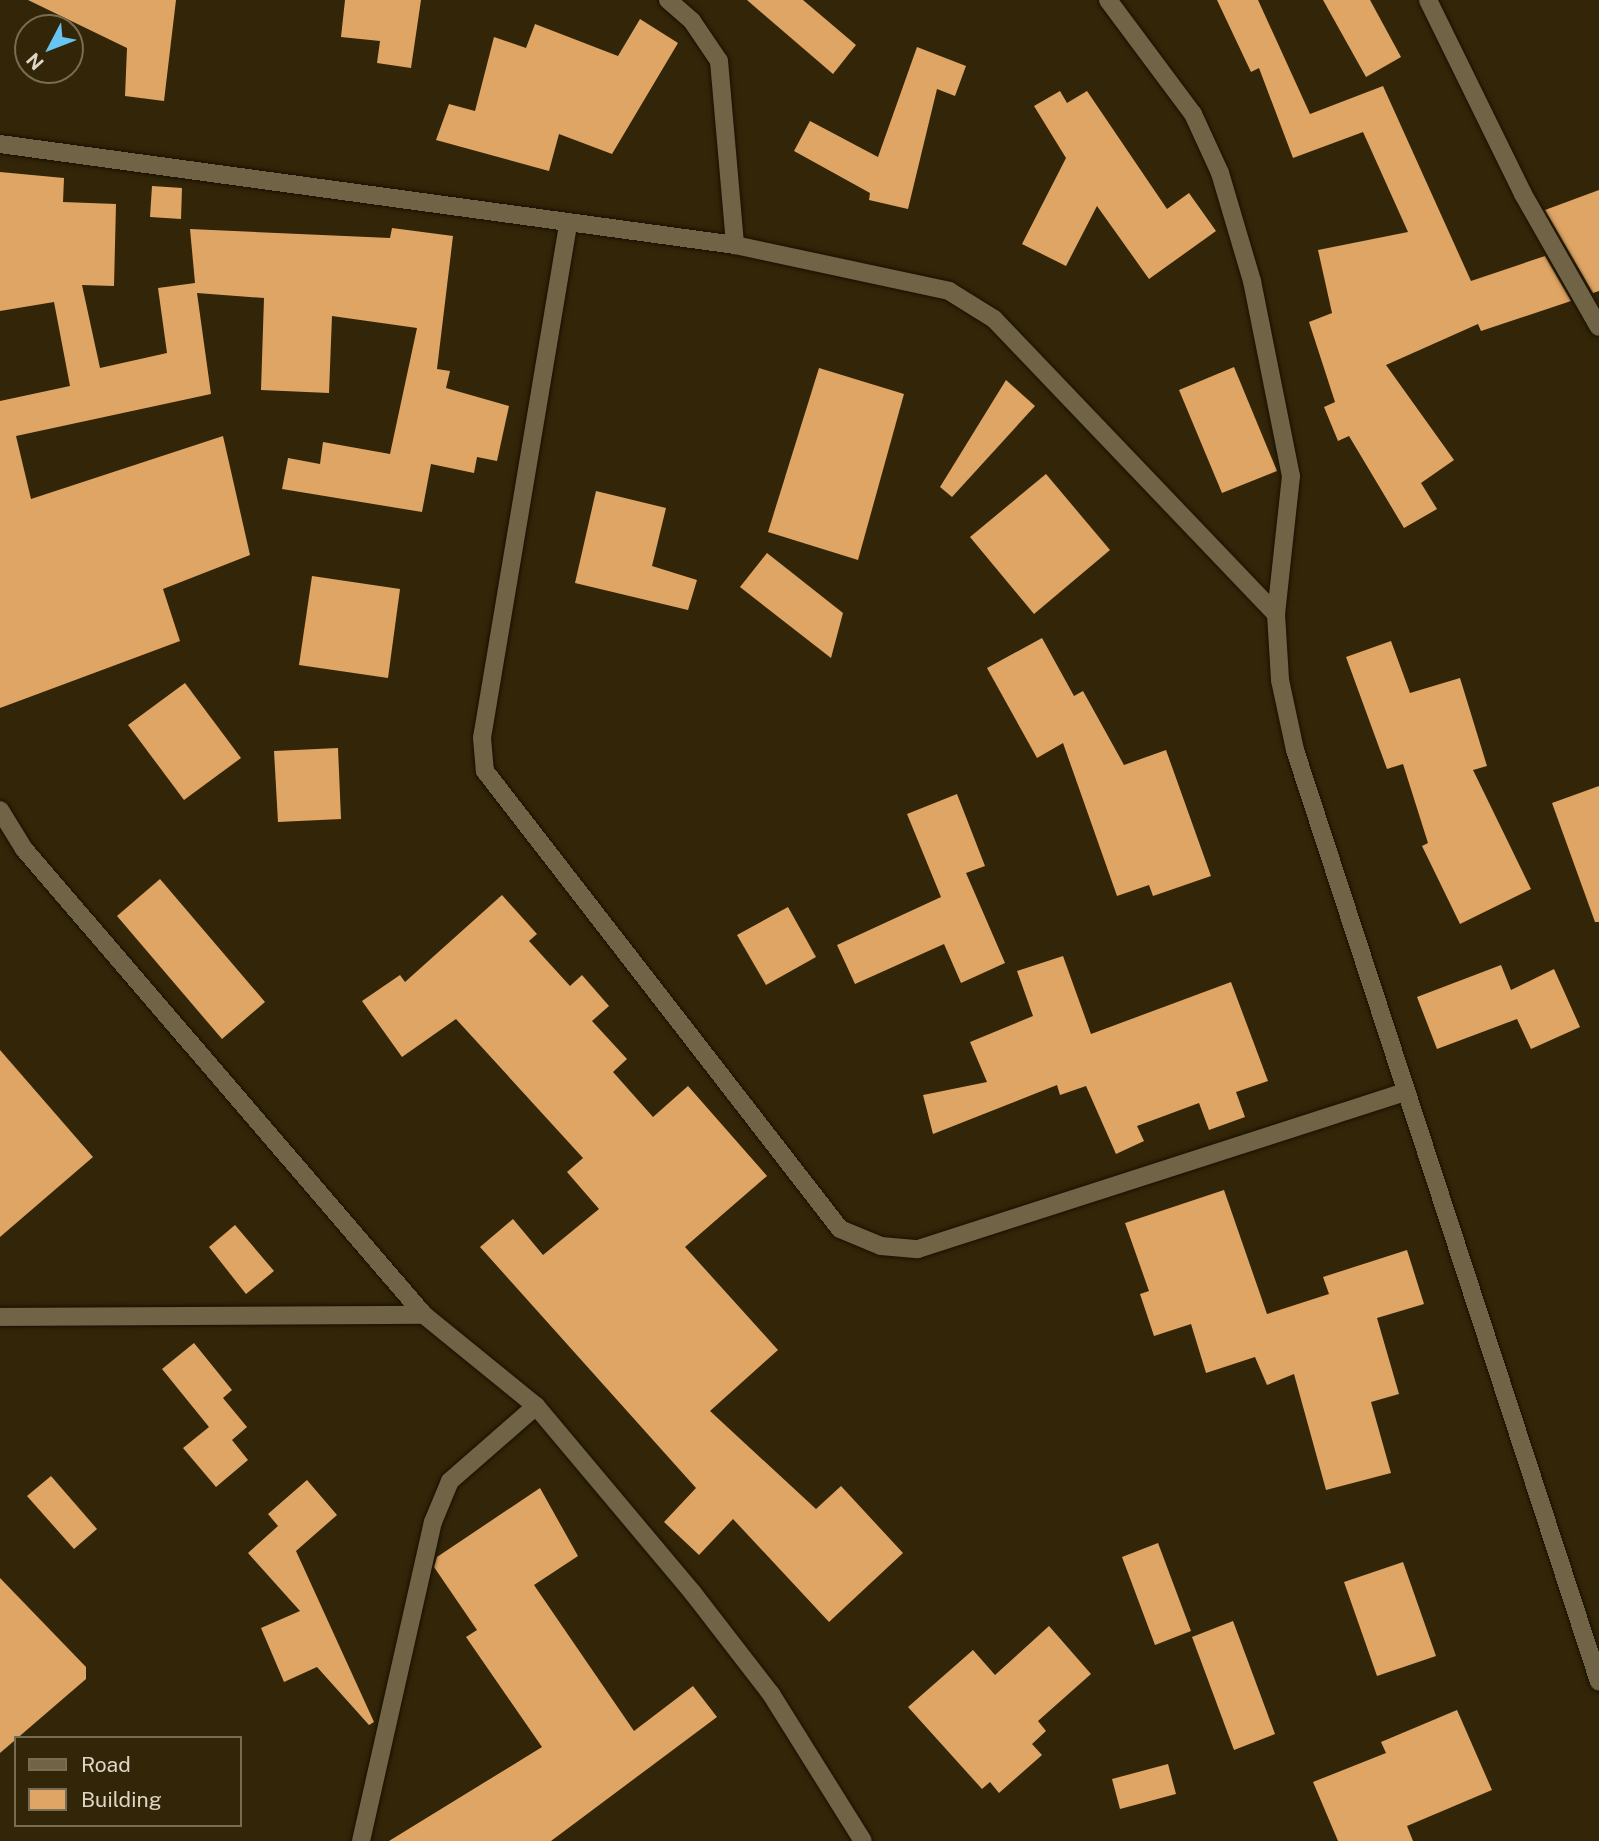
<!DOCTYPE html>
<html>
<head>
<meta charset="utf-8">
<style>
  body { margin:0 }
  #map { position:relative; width:1599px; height:1841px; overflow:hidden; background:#332608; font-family:"Public Sans",sans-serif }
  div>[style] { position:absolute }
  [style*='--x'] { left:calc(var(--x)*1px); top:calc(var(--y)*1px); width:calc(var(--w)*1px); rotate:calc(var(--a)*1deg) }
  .building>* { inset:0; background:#dfa565 }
  .roads { filter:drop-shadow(0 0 2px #191000) drop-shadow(0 0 2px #191000) }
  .minor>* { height:18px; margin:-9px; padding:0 9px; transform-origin:9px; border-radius:9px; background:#716345 }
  span { translate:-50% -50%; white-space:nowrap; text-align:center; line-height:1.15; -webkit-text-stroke:7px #332608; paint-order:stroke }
  .legend { position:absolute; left:14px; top:1736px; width:228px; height:91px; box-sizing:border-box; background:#332608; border:2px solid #776c54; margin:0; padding:9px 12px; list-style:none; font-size:21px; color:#ded6c6 }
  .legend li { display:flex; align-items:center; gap:14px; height:35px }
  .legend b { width:35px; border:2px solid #776c54 }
  .north { position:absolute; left:14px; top:14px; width:70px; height:70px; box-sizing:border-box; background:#332608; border:2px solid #776c54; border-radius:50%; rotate:228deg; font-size:19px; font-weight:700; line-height:28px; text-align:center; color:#ded6c6 }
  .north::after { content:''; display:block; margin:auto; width:24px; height:32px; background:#68c4f0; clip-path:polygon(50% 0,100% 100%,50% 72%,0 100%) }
</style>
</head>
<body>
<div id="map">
  <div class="building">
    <div style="clip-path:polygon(28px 0,176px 0,164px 101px,125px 96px,127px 48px)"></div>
    <div style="clip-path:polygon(345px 0,421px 0,411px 68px,377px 63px,380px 41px,341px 37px)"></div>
    <div style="clip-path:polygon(747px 0,803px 0,856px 45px,833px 74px)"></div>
    <div style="clip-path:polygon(1217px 0,1258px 0,1310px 114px,1383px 86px,1471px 281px,1545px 256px,1571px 301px,1481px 331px,1478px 324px,1386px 365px,1454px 460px,1421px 483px,1437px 509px,1404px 528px,1349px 436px,1338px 441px,1324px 407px,1335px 402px,1309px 322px,1332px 313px,1318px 250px,1408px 232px,1363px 132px,1293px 158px,1259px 68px,1251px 72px)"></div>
    <div style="clip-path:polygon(1323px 0,1370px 0,1401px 57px,1366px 77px)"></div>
    <div style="clip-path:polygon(640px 19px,678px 43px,612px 154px,559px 134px,549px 171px,436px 140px,449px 104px,475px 111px,494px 37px,526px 48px,535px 24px,618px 56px)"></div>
    <div style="clip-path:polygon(917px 47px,966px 66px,955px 96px,937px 89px,908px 209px,869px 200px,870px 193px,794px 151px,810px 121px,878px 157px)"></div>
    <div style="clip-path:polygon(1060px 91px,1067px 103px,1087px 91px,1167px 209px,1189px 193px,1216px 231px,1149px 279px,1097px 206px,1066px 266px,1022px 244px,1066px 158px,1034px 106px)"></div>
    <div style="clip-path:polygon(0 172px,64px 178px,63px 202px,116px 204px,114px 286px,82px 285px,100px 368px,167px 353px,158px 288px,195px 283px,190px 229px,390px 238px,392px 228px,453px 236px,437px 369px,450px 371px,446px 388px,509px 406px,497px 461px,477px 457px,474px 473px,431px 464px,422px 512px,282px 489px,288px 458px,320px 464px,323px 442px,390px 454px,417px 328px,332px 316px,329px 393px,261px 390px,264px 298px,197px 293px,211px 394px,16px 436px,31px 499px,223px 436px,250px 555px,163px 589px,180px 641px,0 708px,0 401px,70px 386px,54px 302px,0 311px)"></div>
    <div style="clip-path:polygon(152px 186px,182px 188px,181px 219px,150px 217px)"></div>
    <div style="clip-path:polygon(1599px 190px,1599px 291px,1593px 293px,1545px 210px)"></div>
    <div style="clip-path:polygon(1234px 367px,1277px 471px,1222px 493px,1179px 390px)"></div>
    <div style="clip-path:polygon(819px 368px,904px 394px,858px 560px,768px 532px)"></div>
    <div style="clip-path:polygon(1006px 380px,1035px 406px,952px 497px,940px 487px)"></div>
    <div style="clip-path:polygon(1046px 474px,1110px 550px,1034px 614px,970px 537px)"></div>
    <div style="clip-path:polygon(596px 491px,666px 508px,652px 566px,697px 580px,688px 610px,575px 583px)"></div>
    <div style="clip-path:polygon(767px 553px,843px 613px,831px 658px,740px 587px)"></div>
    <div style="clip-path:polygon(312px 576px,400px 589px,388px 678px,299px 665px)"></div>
    <div style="clip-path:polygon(1042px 638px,1074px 696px,1083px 691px,1124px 765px,1166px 750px,1211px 876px,1153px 896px,1149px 885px,1117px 896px,1063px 743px,1037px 758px,987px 668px)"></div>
    <div style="clip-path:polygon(1391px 641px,1410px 693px,1460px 678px,1487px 766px,1473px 770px,1531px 889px,1460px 924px,1422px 846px,1428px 843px,1403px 764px,1387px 769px,1346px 657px)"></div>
    <div style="clip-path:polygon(185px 683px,241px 758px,184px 800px,128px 725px)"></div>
    <div style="clip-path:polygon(338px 748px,341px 819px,278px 822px,274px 751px)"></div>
    <div style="clip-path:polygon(1599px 786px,1599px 922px,1595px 922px,1552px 803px)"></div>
    <div style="clip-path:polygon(957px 794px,985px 866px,966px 873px,1005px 963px,961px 983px,944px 944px,855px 984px,837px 945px,941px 897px,907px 814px)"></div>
    <div style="clip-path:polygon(160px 879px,265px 1002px,222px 1039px,117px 916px)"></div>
    <div style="clip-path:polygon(502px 895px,537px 934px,529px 941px,570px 986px,582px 975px,609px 1006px,592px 1021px,627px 1059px,613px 1072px,653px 1117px,688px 1086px,767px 1176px,685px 1247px,778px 1350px,710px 1411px,816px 1509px,841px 1486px,903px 1553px,829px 1622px,733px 1519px,699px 1555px,664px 1522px,696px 1488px,480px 1247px,513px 1219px,543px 1255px,599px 1209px,567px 1172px,583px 1158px,456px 1019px,402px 1057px,362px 1001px,400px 975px,405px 982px)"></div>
    <div style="clip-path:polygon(788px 907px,816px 957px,766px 985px,737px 935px)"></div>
    <div style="clip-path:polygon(1063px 956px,1091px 1034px,1231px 982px,1268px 1081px,1236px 1092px,1245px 1117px,1209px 1130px,1199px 1103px,1137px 1126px,1144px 1141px,1116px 1154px,1086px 1086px,1060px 1095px,1057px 1085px,933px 1134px,923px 1095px,987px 1082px,970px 1042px,1033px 1016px,1017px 971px)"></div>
    <div style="clip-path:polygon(1501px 965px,1511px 990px,1554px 969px,1580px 1027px,1531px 1049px,1517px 1019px,1437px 1049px,1417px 997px)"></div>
    <div style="clip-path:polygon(0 1050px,93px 1157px,0 1237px)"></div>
    <div style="clip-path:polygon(1224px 1190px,1267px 1314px,1329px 1294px,1323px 1277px,1407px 1250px,1424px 1304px,1377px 1318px,1399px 1394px,1371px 1402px,1391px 1473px,1326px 1490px,1294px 1374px,1267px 1385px,1255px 1357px,1206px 1373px,1191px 1324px,1154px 1336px,1140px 1294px,1149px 1291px,1125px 1223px)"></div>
    <div style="clip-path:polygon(235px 1225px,274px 1271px,246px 1294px,209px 1247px)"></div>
    <div style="clip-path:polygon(194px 1343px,232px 1390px,223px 1398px,247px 1427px,232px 1440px,248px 1460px,216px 1487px,183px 1448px,209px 1427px,162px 1369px)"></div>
    <div style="clip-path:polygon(51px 1476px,97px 1529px,74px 1549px,27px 1496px)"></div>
    <div style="clip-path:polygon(307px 1480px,337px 1515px,296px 1551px,374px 1722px,369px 1725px,317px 1667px,284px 1682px,261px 1628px,300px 1611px,248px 1553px,278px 1526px,268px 1514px)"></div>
    <div style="clip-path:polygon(540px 1488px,578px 1556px,534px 1585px,634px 1731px,693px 1686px,717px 1717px,551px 1841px,389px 1841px,542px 1747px,466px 1637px,477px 1630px,434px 1567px,437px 1557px)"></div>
    <div style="clip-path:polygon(1158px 1543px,1191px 1631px,1155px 1645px,1122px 1557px)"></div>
    <div style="clip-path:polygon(1403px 1562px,1436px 1656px,1377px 1676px,1344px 1582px)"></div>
    <div style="clip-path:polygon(0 1578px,86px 1667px,86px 1679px,0 1753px)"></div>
    <div style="clip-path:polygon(1233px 1621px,1275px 1734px,1234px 1750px,1192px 1637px)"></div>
    <div style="clip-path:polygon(1049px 1626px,1091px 1674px,1038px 1721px,1046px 1731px,1032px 1744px,1042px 1755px,999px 1793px,990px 1782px,982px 1789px,908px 1707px,973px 1650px,995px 1675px)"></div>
    <div style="clip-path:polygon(1457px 1710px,1492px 1790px,1407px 1826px,1413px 1841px,1338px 1841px,1313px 1782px,1386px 1753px,1381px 1742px)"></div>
    <div style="clip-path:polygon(1168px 1764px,1176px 1794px,1120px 1809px,1112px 1779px)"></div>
  </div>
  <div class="roads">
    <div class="minor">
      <div style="--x:668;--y:0;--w:32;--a:41"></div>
      <div style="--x:692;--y:21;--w:48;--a:56"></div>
      <div style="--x:719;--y:61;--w:185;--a:85"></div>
      <div style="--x:1108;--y:0;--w:142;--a:53.3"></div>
      <div style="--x:1193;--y:114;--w:65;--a:65.4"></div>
      <div style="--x:1220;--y:173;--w:113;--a:73.5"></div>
      <div style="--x:1252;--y:281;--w:199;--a:78.7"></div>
      <div style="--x:1291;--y:476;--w:139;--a:96.2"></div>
      <div style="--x:1276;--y:614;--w:66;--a:86.5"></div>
      <div style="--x:1280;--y:680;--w:72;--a:77.9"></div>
      <div style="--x:1295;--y:750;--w:980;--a:71.93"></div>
      <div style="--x:1428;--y:0;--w:216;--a:63.9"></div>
      <div style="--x:1523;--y:194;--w:153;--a:60.3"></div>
      <div style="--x:0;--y:144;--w:742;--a:7.82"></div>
      <div style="--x:735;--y:245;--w:219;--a:12.1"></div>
      <div style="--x:949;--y:291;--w:53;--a:31.9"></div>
      <div style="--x:994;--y:319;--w:408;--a:46.3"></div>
      <div style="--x:568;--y:225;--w:520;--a:99.52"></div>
      <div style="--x:482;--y:738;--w:33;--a:85"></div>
      <div style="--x:485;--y:771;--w:579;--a:52.22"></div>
      <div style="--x:840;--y:1229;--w:44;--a:22.5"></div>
      <div style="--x:881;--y:1246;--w:37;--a:5"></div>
      <div style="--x:918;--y:1249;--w:512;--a:-17.87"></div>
      <div style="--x:0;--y:810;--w:46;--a:58.4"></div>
      <div style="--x:24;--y:849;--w:614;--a:49.36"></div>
      <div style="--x:424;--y:1315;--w:144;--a:39.1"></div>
      <div style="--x:536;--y:1406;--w:244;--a:50"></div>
      <div style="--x:693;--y:1593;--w:128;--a:52.3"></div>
      <div style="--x:771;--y:1694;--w:173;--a:58"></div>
      <div style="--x:0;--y:1317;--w:424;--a:-0.3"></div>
      <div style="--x:361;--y:1841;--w:327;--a:-77.3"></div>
      <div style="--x:433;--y:1522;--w:44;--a:-67.5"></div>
      <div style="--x:450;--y:1481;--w:114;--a:-41.1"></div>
    </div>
  </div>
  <ul class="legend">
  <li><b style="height:9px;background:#716345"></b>Road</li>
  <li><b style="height:19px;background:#dfa565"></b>Building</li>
  </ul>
  <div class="north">N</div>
</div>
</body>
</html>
